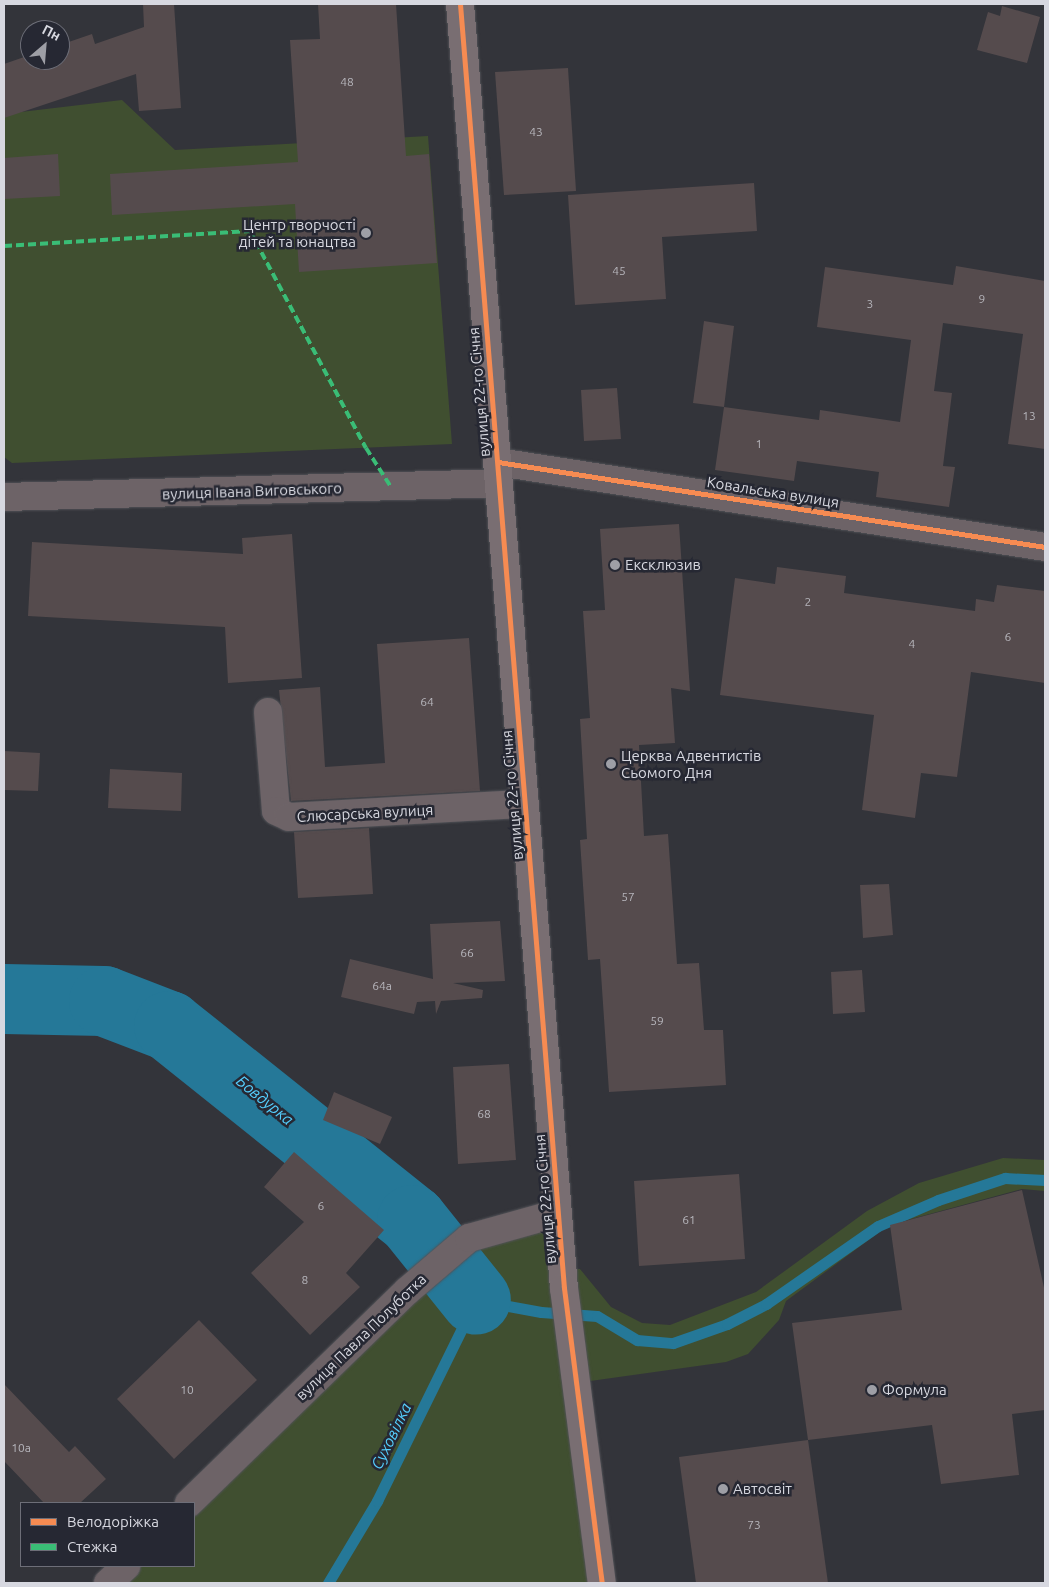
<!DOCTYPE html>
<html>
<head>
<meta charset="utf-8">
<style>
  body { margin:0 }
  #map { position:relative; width:1049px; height:1587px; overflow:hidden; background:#33343a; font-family:Ubuntu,sans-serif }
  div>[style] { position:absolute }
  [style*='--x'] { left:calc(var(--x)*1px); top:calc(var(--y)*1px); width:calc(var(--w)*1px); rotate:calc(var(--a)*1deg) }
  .green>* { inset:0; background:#404f30 }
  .stream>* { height:11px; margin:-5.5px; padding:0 5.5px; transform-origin:5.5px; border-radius:5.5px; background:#257898 }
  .river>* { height:70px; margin:-35px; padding:0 35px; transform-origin:35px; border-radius:35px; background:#257898 }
  .building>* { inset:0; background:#554b4d }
  .roads { filter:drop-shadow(0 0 1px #515257) drop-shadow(0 0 1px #515257) }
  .minor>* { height:28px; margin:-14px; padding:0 14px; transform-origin:14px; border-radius:14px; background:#6d6367 }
  .secondary>* { height:28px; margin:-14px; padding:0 14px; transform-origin:14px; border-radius:14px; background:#796e72 }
  .quiet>* { height:4px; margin-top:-2px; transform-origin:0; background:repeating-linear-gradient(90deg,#3abd76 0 8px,transparent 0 12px) }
  .cycleway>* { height:5px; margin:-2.5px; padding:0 2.5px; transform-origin:2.5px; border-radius:2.5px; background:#f68b52 }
  .dots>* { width:14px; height:14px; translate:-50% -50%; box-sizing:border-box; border:2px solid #262833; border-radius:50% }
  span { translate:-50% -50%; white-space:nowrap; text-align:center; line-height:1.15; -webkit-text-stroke:5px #262833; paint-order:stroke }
  .number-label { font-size:12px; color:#b6b5bb }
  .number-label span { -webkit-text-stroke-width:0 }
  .poi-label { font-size:15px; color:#d7d8e0 }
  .right { translate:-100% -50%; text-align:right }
  .left { translate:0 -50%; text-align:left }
  .street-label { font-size:15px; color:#d7d8e0 }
  .water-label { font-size:16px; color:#55cffe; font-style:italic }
  .frame { position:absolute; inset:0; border:5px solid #d7d8e0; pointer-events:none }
  .legend { position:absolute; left:20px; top:1502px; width:175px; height:65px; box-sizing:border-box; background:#262833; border:1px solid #6d6e78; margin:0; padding:6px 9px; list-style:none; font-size:15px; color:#d7d8e0 }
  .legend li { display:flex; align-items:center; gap:10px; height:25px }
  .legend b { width:25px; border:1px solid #6d6e78 }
  .north { position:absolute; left:20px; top:20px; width:50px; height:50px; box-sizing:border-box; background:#262833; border:1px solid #6d6e78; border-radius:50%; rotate:27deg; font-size:14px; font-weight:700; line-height:20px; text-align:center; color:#d7d8e0 }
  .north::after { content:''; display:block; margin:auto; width:18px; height:22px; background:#9e9fa6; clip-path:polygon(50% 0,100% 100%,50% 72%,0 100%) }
</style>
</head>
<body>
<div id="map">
  <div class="green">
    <div style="clip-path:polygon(122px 100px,175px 150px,428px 136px,452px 444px,12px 463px,4px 457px,4px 114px)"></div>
    <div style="clip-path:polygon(99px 986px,136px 996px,177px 1017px,421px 1212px,450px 1240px,430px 1257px,402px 1228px,210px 1070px,131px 1020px,101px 1012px,4px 1010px,4px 987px)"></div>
    <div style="clip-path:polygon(1003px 1158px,1045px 1160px,1045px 1191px,1022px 1189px,889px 1225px,786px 1301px,779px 1320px,748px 1354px,726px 1362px,576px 1383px,602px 1583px,108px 1583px,126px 1566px,194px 1566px,194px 1503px,469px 1238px,558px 1213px,563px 1270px,580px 1269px,611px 1307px,642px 1323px,670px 1325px,756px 1292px,867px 1211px,919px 1183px)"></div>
  </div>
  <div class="stream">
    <div style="--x:328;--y:1583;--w:96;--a:-59.1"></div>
    <div style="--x:377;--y:1501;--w:224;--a:-63.8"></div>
    <div style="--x:476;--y:1300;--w:66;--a:10.5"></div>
    <div style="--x:541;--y:1312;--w:56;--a:4.1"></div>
    <div style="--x:597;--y:1316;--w:47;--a:31"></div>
    <div style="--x:637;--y:1340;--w:36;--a:5"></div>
    <div style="--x:673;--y:1343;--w:57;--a:-19.4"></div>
    <div style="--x:727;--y:1324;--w:44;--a:-27.1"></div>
    <div style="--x:766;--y:1304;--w:136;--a:-34.9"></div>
    <div style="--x:878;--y:1226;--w:65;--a:-23.4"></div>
    <div style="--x:938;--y:1200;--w:71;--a:-18.2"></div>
    <div style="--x:1005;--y:1178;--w:40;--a:2.9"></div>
  </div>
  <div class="river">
    <div style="--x:4;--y:999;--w:100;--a:1.1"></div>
    <div style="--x:104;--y:1001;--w:70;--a:21"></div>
    <div style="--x:169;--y:1026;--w:311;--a:38.6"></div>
    <div style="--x:412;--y:1220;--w:102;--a:51.3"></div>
  </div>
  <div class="building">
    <div style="clip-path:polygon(143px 4px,174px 4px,181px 108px,139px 111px,136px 74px,4px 118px,4px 64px,30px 55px,30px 60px,60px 60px,60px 45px,92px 34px,95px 44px,144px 27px)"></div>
    <div style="clip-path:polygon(318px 4px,396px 4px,406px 156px,429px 154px,437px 263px,299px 272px,295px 204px,112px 215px,110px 174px,298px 162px,290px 40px,320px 39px)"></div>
    <div style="clip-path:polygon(1002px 6px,1040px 17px,1027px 63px,977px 50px,988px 12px,1000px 16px)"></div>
    <div style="clip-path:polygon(568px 68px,576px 191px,504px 195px,495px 72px)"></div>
    <div style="clip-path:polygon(58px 154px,60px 196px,4px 199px,4px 158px)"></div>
    <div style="clip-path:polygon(754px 183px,757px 231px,662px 237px,666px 299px,575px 305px,568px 195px)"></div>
    <div style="clip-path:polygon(956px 266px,1045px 281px,1045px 449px,1008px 444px,1023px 334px,943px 323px,934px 391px,952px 393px,943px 466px,955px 467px,949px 507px,876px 497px,879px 472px,797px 461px,794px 481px,715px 470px,724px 407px,819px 420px,820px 410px,900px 422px,911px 340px,817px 327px,825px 267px,953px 285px)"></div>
    <div style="clip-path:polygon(704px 321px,734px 326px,724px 407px,693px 403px)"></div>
    <div style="clip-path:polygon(617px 388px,621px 439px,584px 441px,581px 390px)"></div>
    <div style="clip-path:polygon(679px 524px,690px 691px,671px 688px,675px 743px,639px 745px,644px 836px,668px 834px,677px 964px,699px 963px,704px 1030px,723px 1030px,726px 1085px,609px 1092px,600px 959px,588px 960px,580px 840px,587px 839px,580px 719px,590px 718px,583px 611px,605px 610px,600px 529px)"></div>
    <div style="clip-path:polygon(292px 534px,302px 678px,228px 683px,225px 627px,28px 616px,32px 542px,243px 554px,242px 538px)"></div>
    <div style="clip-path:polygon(777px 567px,846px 576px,844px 593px,975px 611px,976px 599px,994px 602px,997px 585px,1045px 591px,1045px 683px,971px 672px,957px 777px,921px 773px,915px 818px,862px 810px,874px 715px,720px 695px,735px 578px,775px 584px)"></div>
    <div style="clip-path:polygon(469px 638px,480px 791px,291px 801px,279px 690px,320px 687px,325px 767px,385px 763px,377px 644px)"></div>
    <div style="clip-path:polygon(4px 751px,40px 753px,38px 791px,4px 790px)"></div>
    <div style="clip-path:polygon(110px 769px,182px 773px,181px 811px,108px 808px)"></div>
    <div style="clip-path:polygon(369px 828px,373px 894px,298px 898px,294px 832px)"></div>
    <div style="clip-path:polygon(889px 884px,893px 935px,863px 938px,860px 885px)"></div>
    <div style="clip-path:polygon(500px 921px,505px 981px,453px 983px,483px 990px,482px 998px,441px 1001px,436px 1014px,435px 1001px,417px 1002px,414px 1014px,341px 997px,350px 959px,433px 979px,430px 924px)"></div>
    <div style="clip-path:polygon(862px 970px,865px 1012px,833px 1014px,831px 972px)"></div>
    <div style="clip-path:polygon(509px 1064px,516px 1160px,458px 1164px,453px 1067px)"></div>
    <div style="clip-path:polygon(334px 1092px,392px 1117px,380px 1144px,323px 1120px)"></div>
    <div style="clip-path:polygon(294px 1152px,384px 1230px,346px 1273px,360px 1287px,310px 1335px,251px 1273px,304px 1222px,264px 1187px)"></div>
    <div style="clip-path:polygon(739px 1174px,745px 1259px,639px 1266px,634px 1181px)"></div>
    <div style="clip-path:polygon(1022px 1190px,1045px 1292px,1045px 1410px,1012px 1414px,1019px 1475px,941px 1484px,932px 1425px,808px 1440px,792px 1323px,902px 1310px,890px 1225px)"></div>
    <div style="clip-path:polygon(199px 1320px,257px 1380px,174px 1459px,117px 1399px)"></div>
    <div style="clip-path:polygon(4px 1384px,69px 1452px,75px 1446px,106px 1479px,80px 1503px,44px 1503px,4px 1461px)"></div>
    <div style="clip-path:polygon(808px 1440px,828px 1583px,696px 1583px,679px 1457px)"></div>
  </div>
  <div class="roads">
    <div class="minor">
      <div style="--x:498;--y:462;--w:554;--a:8.83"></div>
      <div style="--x:4;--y:497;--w:495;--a:-1.6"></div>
      <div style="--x:268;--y:712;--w:99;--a:85.4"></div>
      <div style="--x:276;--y:811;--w:14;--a:25"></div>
      <div style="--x:289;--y:817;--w:236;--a:-3.2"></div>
      <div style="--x:189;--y:1503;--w:304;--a:-44.2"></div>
      <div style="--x:407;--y:1291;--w:82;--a:-40.5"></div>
      <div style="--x:469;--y:1238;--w:92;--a:-15.7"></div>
      <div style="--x:108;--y:1583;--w:25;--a:-43"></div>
    </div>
    <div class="secondary">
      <div style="--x:460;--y:4;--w:1288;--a:85.37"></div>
      <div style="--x:564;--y:1288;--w:297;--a:82.7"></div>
    </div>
  </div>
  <div class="quiet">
    <div style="--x:4;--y:246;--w:246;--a:-3.5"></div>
    <div style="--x:250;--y:231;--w:246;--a:61.9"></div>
    <div style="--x:366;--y:448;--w:46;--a:57.3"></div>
  </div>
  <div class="cycleway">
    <div style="--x:460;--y:4;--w:1288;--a:85.37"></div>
    <div style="--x:564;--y:1288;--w:297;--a:82.7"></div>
    <div style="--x:498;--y:462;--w:554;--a:8.83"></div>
  </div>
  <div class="dots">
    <div style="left:366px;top:233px;background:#9e9fa6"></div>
    <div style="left:615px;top:565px;background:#9e9fa6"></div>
    <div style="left:611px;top:764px;background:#9e9fa6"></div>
    <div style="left:872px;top:1390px;background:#9e9fa6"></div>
    <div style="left:723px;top:1489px;background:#9e9fa6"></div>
  </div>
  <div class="number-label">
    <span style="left:347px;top:82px">48</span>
    <span style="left:536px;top:132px">43</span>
    <span style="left:619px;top:271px">45</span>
    <span style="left:982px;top:299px">9</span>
    <span style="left:870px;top:304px">3</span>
    <span style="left:1029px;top:416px">13</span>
    <span style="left:759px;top:444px">1</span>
    <span style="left:808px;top:602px">2</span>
    <span style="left:1008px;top:637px">6</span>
    <span style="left:912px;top:644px">4</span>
    <span style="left:427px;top:702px">64</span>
    <span style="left:628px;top:897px">57</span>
    <span style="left:467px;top:953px">66</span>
    <span style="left:382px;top:986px">64а</span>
    <span style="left:657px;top:1021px">59</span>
    <span style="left:484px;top:1114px">68</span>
    <span style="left:321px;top:1206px">6</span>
    <span style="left:689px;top:1220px">61</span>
    <span style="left:305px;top:1280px">8</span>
    <span style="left:187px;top:1390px">10</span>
    <span style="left:21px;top:1448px">10а</span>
    <span style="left:754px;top:1525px">73</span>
  </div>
  <div class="poi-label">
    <span class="right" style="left:356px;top:233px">Центр творчості<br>дітей та юнацтва</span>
    <span class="left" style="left:625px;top:565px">Ексклюзив</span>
    <span class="left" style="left:621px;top:764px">Церква Адвентистів<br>Сьомого Дня</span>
    <span class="left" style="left:882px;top:1390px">Формула</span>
    <span class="left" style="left:733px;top:1489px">Автосвіт</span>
  </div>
  <div class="street-label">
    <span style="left:479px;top:392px;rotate:-95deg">вулиця 22-го Січня</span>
    <span style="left:252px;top:491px;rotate:-2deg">вулиця Івана Виговського</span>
    <span style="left:773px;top:492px;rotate:9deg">Ковальська вулиця</span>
    <span style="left:512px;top:795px;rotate:-95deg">вулиця 22-го Січня</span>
    <span style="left:365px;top:813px;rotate:-3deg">Слюсарська вулиця</span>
    <span style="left:545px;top:1199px;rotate:-95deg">вулиця 22-го Січня</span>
    <span style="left:361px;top:1337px;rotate:-44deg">вулиця Павла Полуботка</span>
  </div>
  <div class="water-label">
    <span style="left:265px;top:1100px;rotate:39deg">Бовдурка</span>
    <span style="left:391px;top:1436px;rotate:-64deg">Суховілка</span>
  </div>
  <div class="frame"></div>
  <ul class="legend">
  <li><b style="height:6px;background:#f68b52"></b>Велодоріжка</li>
  <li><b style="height:6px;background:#3abd76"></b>Стежка</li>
  </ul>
  <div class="north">Пн</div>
</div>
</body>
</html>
